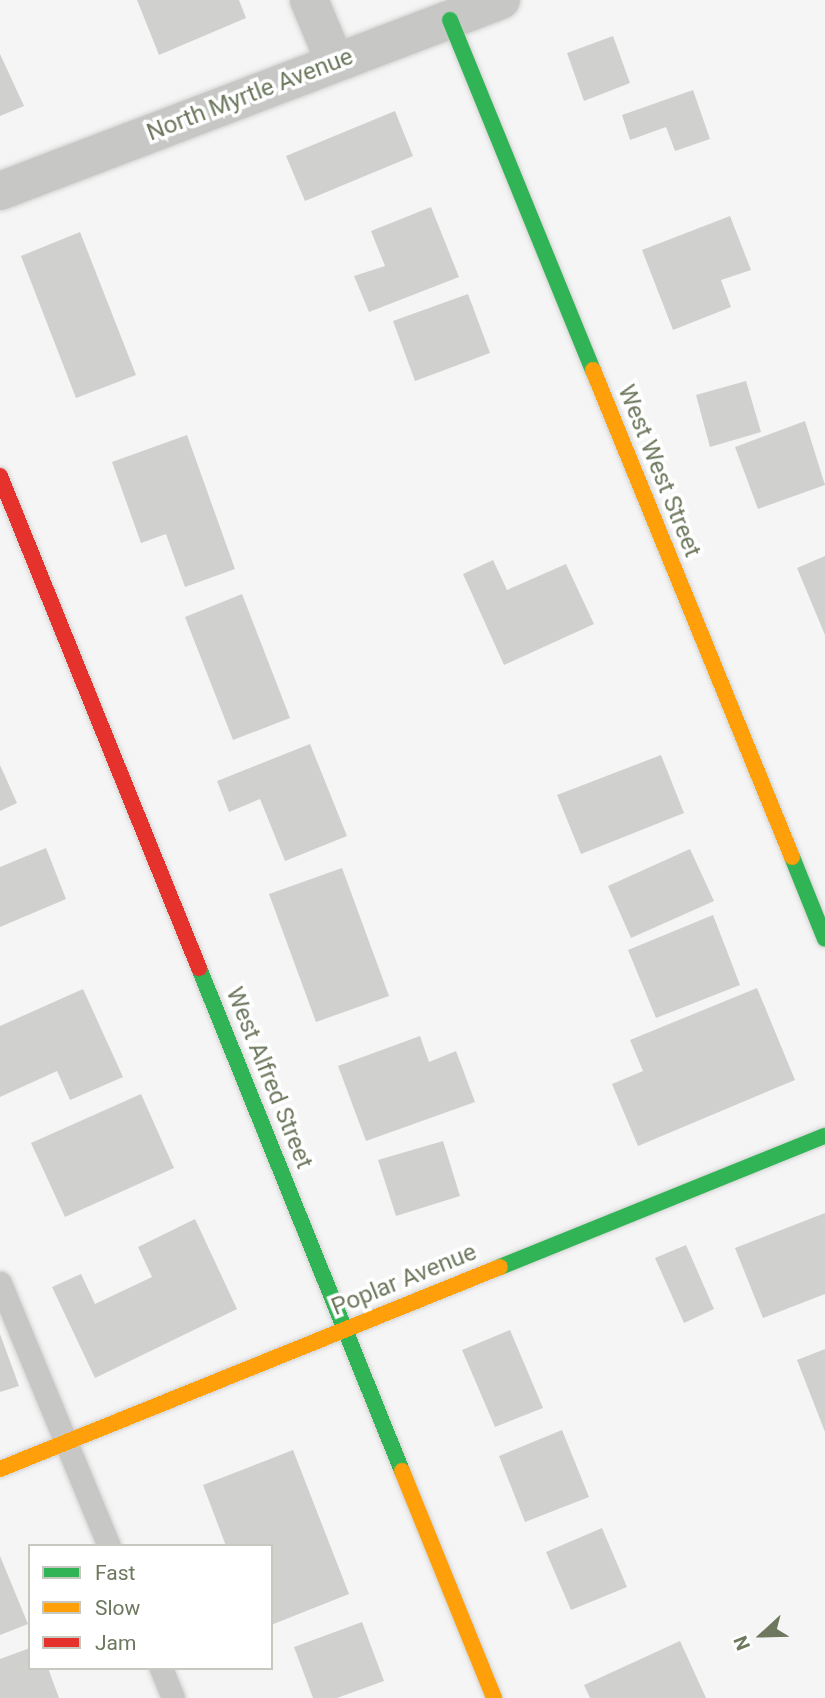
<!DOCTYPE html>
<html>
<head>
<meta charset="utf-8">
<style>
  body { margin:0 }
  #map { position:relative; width:825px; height:1698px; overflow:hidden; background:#f6f5f6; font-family:Roboto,sans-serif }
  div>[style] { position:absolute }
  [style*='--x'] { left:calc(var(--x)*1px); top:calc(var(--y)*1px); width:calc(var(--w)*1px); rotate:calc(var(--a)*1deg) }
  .building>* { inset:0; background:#d0d0ce }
  .roads { filter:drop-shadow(0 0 2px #d1d2d0) drop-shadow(0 0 2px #d1d2d0) }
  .lane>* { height:23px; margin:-11.5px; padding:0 11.5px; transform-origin:11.5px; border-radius:11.5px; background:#c7c8c6 }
  .street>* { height:38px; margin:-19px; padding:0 19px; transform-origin:19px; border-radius:19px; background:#c7c8c6 }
  .fast>* { height:16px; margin:-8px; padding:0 8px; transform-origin:8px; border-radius:8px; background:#30b455 }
  .slow>* { height:16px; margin:-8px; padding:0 8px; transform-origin:8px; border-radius:8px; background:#ff9f0a }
  .jam>* { height:16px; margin:-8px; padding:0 8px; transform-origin:8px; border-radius:8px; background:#e5322d }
  span { translate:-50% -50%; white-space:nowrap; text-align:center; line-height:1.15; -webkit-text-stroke:7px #fff; paint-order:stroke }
  .street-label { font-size:24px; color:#6d785e }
  .legend { position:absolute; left:28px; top:1544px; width:245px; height:126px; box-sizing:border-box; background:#fff; border:2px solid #c5c9bf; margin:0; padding:9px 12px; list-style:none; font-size:21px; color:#6d785e }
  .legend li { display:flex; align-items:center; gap:14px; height:35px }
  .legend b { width:35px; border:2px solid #c5c9bf }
  .north { position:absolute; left:727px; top:1600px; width:70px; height:70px; -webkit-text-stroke:5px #fff; paint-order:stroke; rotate:248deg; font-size:19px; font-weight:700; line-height:28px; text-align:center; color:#6d785e }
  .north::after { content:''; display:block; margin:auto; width:24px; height:32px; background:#6d785e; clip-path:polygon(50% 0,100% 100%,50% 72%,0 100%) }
</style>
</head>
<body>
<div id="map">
  <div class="building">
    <div style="clip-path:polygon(137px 0,239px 0,246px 18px,159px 55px)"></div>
    <div style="clip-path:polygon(613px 36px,630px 83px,584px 101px,567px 53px)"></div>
    <div style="clip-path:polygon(0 54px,24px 106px,0 116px)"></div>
    <div style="clip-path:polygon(693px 90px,710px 139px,675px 151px,666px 127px,630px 140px,622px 115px)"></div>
    <div style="clip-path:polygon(395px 111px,413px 156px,305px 201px,286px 156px)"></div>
    <div style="clip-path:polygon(431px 207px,459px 277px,369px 312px,354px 276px,385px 266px,371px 231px)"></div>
    <div style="clip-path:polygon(730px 216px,751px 270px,721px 280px,731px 307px,673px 330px,642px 250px)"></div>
    <div style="clip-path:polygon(80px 232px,136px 375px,76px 398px,21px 256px)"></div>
    <div style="clip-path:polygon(468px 294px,490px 353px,415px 381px,393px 321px)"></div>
    <div style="clip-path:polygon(746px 381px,761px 432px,710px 447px,696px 395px)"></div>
    <div style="clip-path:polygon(805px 421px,825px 485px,758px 509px,735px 447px)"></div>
    <div style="clip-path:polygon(187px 435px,235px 569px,185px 587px,166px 534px,141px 543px,112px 462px)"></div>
    <div style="clip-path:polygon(825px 556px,825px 635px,797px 568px)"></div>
    <div style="clip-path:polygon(493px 560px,507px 590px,566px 564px,594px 624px,504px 665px,463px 574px)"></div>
    <div style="clip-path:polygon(242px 594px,290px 718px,233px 740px,185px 617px)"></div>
    <div style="clip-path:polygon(310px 744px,347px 836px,285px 861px,260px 799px,229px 812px,217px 781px)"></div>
    <div style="clip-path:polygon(661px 755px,684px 813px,581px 854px,557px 795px)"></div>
    <div style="clip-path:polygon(0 765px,17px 803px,0 811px)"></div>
    <div style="clip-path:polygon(46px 848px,66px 899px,0 927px,0 867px)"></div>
    <div style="clip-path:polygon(690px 849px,714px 901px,631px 938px,608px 886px)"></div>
    <div style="clip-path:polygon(342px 868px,389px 996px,316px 1022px,269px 894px)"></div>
    <div style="clip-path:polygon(713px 915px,740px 985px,656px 1018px,628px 950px)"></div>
    <div style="clip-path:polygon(757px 988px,795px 1080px,638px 1146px,612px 1084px,643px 1071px,630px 1040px)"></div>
    <div style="clip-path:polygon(83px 989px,123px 1077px,70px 1100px,57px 1071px,0 1097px,0 1026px)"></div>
    <div style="clip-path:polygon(420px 1036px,429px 1062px,456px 1051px,475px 1102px,366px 1141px,338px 1066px)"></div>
    <div style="clip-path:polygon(141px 1094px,174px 1168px,65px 1217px,31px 1143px)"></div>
    <div style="clip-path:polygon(443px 1141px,460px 1196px,396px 1216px,378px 1160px)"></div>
    <div style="clip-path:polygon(825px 1213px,825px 1294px,763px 1318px,735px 1248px)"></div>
    <div style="clip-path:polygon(195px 1219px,237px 1309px,95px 1378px,52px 1287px,81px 1274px,95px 1304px,152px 1277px,138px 1247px)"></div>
    <div style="clip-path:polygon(686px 1245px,714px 1309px,684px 1323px,655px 1258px)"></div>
    <div style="clip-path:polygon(510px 1330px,543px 1408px,495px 1427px,462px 1350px)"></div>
    <div style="clip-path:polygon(0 1334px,19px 1386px,0 1392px)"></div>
    <div style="clip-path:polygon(825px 1349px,825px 1432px,797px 1360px)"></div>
    <div style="clip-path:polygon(562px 1430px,589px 1497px,525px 1522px,499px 1456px)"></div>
    <div style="clip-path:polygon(293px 1450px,349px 1594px,271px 1625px,271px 1546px,226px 1546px,203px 1485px)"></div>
    <div style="clip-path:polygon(602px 1528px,627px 1587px,571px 1610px,546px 1552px)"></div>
    <div style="clip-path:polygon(0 1556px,28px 1624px,0 1635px)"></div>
    <div style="clip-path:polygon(362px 1622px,384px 1681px,337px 1698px,313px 1698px,294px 1647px)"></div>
    <div style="clip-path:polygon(680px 1641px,706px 1698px,590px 1698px,584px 1685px)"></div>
    <div style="clip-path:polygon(30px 1648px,30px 1668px,48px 1668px,59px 1698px,0 1698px,0 1659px)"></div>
  </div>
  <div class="roads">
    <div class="lane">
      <div style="--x:0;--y:1283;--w:285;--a:67.5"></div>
      <div style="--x:161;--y:1668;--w:32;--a:68"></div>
    </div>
    <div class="street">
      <div style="--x:309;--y:0;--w:67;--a:67.2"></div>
      <div style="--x:0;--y:191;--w:536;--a:-20.87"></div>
    </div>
    <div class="fast">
      <div style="--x:450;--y:20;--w:378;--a:67.8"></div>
      <div style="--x:792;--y:857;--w:88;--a:68.1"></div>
      <div style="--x:199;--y:968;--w:542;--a:68.02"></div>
      <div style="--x:500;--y:1267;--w:350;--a:-22"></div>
    </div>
    <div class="slow">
      <div style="--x:593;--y:370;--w:526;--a:67.77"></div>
      <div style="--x:0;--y:1469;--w:539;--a:-22"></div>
      <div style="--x:402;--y:1471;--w:245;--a:67.9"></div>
    </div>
    <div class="jam">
      <div style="--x:0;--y:476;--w:531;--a:67.98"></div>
    </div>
  </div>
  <div class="street-label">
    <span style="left:250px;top:95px;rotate:-21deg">North Myrtle Avenue</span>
    <span style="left:659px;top:471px;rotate:68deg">West West Street</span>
    <span style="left:269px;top:1078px;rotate:68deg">West Alfred Street</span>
    <span style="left:404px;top:1280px;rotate:-22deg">Poplar Avenue</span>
  </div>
  <ul class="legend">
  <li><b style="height:9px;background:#30b455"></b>Fast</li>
  <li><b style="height:9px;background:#ff9f0a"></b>Slow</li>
  <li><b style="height:9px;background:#e5322d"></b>Jam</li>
  </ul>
  <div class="north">N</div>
</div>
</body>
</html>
